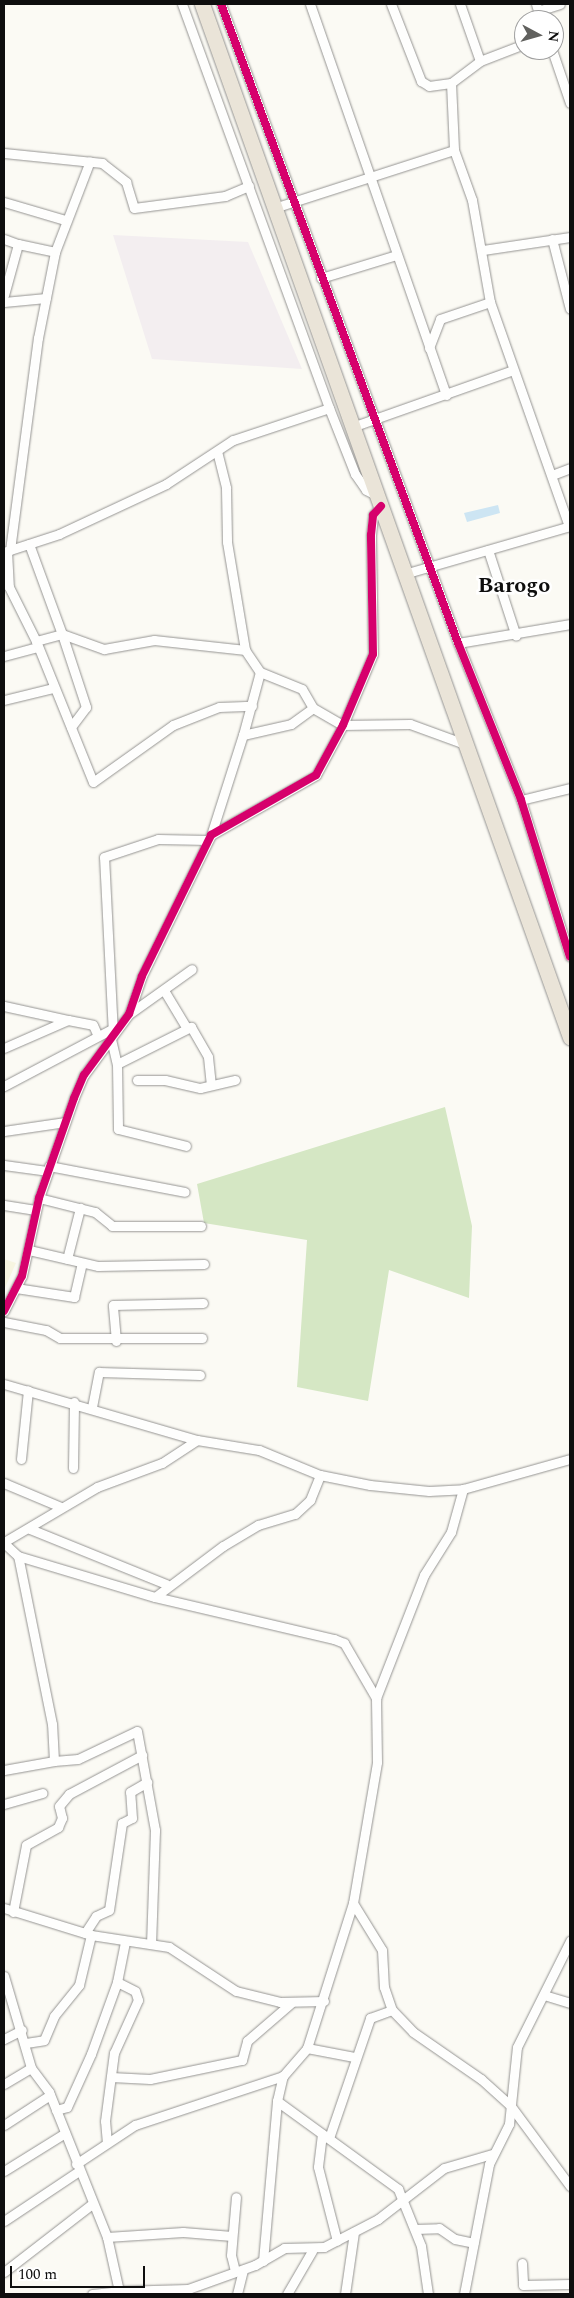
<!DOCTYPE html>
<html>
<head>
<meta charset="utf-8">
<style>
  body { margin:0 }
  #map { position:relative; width:574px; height:2298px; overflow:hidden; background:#fbfaf4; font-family:Spectral,serif }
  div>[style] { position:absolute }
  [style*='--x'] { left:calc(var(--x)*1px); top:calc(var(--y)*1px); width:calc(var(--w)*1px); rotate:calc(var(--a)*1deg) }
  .industrial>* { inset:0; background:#f3eef0 }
  .farmland>* { inset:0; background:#f7f5e1 }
  .forest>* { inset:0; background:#d5e7c4 }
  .water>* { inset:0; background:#cde5f3 }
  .roads { filter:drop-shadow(0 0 1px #959492) drop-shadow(0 0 1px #959492) }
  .minor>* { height:9px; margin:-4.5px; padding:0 4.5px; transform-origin:4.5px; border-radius:4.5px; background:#fefefd }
  .trunk>* { height:15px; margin:-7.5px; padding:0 7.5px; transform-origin:7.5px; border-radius:7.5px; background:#eae4d8 }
  .cycleway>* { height:8px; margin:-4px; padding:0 4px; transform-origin:4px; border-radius:4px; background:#d6006c }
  span { translate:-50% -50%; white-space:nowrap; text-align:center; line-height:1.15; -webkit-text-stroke:5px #fff; paint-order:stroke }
  .quarter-label { font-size:22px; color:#0e0e0e; font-weight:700 }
  .frame { position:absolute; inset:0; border:5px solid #0e0e0e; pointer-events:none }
  .north { position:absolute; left:514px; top:10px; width:50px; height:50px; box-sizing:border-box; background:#fff; border:1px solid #9f9f9f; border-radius:50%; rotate:96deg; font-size:14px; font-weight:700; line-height:20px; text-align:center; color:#0e0e0e }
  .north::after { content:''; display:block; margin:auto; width:18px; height:22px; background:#61615e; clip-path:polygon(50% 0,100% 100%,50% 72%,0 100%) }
  .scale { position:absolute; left:10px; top:2266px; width:135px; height:22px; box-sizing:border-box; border:2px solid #0e0e0e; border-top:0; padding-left:6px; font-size:15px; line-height:18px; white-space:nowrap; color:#0e0e0e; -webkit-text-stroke:4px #fff; paint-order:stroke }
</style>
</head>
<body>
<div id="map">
  <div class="industrial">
    <div style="clip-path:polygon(113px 235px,248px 242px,302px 369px,152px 359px)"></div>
  </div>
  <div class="farmland">
    <div style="clip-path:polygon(4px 1259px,16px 1263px,4px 1290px)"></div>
  </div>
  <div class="forest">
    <div style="clip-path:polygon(445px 1107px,472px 1226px,469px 1298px,389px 1270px,368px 1401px,297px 1387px,307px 1240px,204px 1223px,197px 1184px)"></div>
  </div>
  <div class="water">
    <div style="clip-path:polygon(498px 505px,500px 513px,467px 522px,464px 513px)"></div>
  </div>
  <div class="roads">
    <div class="minor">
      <div style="--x:182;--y:4;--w:430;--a:70"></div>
      <div style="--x:329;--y:408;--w:71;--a:68.5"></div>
      <div style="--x:355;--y:474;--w:19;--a:55"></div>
      <div style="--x:366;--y:490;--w:11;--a:27"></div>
      <div style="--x:221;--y:4;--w:682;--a:69.65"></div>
      <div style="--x:458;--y:643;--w:169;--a:68.1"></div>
      <div style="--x:521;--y:800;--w:164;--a:72.7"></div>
      <div style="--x:310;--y:4;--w:414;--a:70.8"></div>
      <div style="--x:391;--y:4;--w:83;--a:68.7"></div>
      <div style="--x:421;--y:81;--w:9;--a:32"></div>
      <div style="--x:429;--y:86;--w:22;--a:-8"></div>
      <div style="--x:451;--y:83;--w:36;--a:-37"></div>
      <div style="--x:480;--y:61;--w:47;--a:-21.1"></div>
      <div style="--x:460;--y:4;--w:60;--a:70.7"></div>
      <div style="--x:536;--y:4;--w:17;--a:73"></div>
      <div style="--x:538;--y:11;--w:23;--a:-18"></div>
      <div style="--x:552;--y:50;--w:56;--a:71.2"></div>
      <div style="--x:451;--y:83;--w:67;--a:87.4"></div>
      <div style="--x:454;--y:150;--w:53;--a:70.2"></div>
      <div style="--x:472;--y:200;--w:104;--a:80"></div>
      <div style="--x:490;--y:302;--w:238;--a:70.6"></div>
      <div style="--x:4;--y:153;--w:99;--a:5.8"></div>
      <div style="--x:102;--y:163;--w:31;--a:38"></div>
      <div style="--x:126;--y:182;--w:27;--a:73"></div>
      <div style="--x:134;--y:208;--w:92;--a:-7.5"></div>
      <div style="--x:225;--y:196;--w:26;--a:-23"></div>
      <div style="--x:4;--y:202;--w:64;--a:16.4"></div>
      <div style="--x:274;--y:208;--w:189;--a:-17.9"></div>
      <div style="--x:4;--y:239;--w:15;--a:20"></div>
      <div style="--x:552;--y:239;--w:72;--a:75.6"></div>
      <div style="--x:483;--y:250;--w:88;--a:-8.5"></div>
      <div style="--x:321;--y:278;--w:78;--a:-17"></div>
      <div style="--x:4;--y:295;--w:53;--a:-74.6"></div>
      <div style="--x:18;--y:244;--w:38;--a:12"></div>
      <div style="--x:4;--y:302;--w:42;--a:-5.4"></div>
      <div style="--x:429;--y:348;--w:31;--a:-69"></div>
      <div style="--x:440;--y:319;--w:53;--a:-18.8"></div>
      <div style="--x:352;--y:427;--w:171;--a:-19.5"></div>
      <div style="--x:217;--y:451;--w:38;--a:76"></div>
      <div style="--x:226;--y:488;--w:54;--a:88.9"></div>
      <div style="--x:227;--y:542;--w:109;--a:80.5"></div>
      <div style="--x:245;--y:650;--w:27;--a:56"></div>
      <div style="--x:260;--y:672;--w:45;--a:22"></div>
      <div style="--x:302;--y:689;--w:22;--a:60"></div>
      <div style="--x:313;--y:708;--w:34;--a:30"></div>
      <div style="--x:343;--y:725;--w:67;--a:-0.9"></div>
      <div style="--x:410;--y:724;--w:59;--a:20"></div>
      <div style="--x:552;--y:475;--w:19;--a:-21"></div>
      <div style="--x:29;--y:544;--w:96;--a:69.9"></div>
      <div style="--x:62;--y:634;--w:45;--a:19.7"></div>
      <div style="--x:104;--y:649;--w:51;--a:-10.2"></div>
      <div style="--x:154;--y:640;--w:92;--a:6.3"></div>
      <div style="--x:10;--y:550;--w:214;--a:-82.5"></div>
      <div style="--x:38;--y:338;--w:88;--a:-78.8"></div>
      <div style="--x:55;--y:252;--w:97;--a:-69"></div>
      <div style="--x:488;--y:550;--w:90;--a:72"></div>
      <div style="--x:7;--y:551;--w:36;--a:87"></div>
      <div style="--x:9;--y:587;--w:60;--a:63.4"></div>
      <div style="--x:36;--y:641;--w:152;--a:68"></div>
      <div style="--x:93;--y:782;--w:98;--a:-35.5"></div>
      <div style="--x:173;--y:725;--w:49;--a:-21.4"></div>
      <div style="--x:219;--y:707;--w:33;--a:-2"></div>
      <div style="--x:7;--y:551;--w:55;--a:-18.1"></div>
      <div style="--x:59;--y:534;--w:118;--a:-25"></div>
      <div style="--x:166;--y:484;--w:80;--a:-33.3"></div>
      <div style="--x:233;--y:440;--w:101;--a:-18.4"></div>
      <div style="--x:404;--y:574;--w:173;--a:-16.1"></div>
      <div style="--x:36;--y:641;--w:27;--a:-15"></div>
      <div style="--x:62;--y:634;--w:77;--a:71.8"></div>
      <div style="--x:86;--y:707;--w:25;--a:127"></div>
      <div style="--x:458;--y:643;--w:114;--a:-9.6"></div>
      <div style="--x:4;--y:656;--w:35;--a:-15"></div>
      <div style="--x:4;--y:700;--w:50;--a:-13.8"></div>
      <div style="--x:243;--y:735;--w:65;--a:-74.9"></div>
      <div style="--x:521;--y:800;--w:50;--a:-13.8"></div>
      <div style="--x:211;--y:835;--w:105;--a:-72.3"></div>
      <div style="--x:243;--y:735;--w:49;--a:-12.9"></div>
      <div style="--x:291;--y:724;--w:27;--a:-36"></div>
      <div style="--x:165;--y:992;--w:41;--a:59"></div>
      <div style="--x:4;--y:1006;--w:66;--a:12.3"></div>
      <div style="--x:129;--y:1014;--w:77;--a:-35.5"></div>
      <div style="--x:113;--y:1034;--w:177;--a:-92.9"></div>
      <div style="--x:104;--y:857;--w:57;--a:-18.4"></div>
      <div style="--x:158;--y:839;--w:50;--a:1.1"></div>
      <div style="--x:111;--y:1039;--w:26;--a:77"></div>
      <div style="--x:117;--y:1064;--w:65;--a:89.1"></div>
      <div style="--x:118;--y:1129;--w:70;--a:14"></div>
      <div style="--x:4;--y:1048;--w:70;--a:-23.6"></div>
      <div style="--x:68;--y:1020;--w:25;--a:11"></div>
      <div style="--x:93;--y:1025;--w:12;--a:66"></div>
      <div style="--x:117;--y:1064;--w:83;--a:-26.6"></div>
      <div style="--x:191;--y:1027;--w:34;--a:60"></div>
      <div style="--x:208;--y:1057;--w:28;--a:84"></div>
      <div style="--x:137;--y:1080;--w:28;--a:0"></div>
      <div style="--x:165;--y:1080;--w:36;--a:13"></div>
      <div style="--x:200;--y:1088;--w:36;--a:-13"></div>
      <div style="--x:4;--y:1086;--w:122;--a:-27.8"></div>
      <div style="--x:4;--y:1131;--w:62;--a:-8.4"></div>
      <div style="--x:4;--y:1165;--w:43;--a:7.9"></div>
      <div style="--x:49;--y:1166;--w:138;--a:10.8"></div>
      <div style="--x:39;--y:1198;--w:58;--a:14"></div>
      <div style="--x:95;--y:1212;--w:22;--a:39"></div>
      <div style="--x:112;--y:1226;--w:89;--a:0"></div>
      <div style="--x:4;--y:1205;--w:32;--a:9"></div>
      <div style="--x:29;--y:1250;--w:71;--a:13.1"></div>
      <div style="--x:98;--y:1266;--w:106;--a:-1.1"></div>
      <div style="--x:67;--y:1259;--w:53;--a:-75.7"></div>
      <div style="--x:16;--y:1288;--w:59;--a:8.8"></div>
      <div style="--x:74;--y:1297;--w:35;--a:-77"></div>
      <div style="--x:4;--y:1311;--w:39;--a:-63"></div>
      <div style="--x:22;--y:1276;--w:80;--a:-77.7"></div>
      <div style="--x:39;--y:1198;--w:106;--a:-70.7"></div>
      <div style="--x:74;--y:1098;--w:25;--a:-67"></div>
      <div style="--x:84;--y:1075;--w:76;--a:-53.6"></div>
      <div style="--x:129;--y:1014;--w:40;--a:-71.1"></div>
      <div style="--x:142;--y:976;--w:157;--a:-63.9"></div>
      <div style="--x:211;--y:835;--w:121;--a:-29.7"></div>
      <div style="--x:316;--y:775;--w:57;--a:-61.6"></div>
      <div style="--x:343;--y:725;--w:77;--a:-67.1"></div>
      <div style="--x:373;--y:654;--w:119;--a:-91"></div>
      <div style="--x:371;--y:535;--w:20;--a:-84"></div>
      <div style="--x:373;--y:515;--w:12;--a:-48"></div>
      <div style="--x:4;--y:1322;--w:43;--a:10.8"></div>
      <div style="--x:46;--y:1330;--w:16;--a:30"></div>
      <div style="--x:60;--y:1338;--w:142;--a:0"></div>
      <div style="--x:116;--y:1341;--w:36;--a:-95"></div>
      <div style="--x:113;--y:1305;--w:90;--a:-1.3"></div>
      <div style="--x:4;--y:1384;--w:201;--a:16.2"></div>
      <div style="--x:197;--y:1440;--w:63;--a:9.2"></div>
      <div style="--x:259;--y:1450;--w:66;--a:22.3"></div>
      <div style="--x:320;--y:1475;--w:51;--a:11.3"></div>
      <div style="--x:370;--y:1485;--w:59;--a:5.8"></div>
      <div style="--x:429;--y:1491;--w:34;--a:-3"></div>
      <div style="--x:463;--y:1489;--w:111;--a:-15.7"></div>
      <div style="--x:92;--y:1407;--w:36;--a:-79"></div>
      <div style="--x:99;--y:1372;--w:101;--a:1.7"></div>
      <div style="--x:21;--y:1459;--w:69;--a:-84.2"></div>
      <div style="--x:73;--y:1468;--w:66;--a:-89.1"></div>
      <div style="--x:4;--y:1483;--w:62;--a:22.8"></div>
      <div style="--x:30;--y:1529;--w:147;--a:22"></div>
      <div style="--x:4;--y:1542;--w:108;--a:-30.6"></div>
      <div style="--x:97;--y:1487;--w:69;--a:-20.3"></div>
      <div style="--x:162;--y:1463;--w:42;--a:-33.3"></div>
      <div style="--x:4;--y:1543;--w:19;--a:43"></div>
      <div style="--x:18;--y:1556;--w:143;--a:16.7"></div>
      <div style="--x:155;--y:1597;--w:85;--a:-36.9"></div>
      <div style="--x:223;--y:1546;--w:41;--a:-31"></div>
      <div style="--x:258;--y:1525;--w:39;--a:-17"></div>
      <div style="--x:295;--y:1514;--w:21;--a:-43"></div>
      <div style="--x:310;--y:1500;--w:27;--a:-68"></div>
      <div style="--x:155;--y:1597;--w:184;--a:13.2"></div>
      <div style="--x:334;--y:1639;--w:11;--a:22"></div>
      <div style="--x:344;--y:1643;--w:64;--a:59.8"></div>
      <div style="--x:54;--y:1761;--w:24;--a:-5"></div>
      <div style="--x:78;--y:1759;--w:65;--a:-25.4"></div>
      <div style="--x:137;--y:1731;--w:101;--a:79.7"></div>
      <div style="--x:155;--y:1830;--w:114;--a:92"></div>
      <div style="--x:4;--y:1770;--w:51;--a:-10.2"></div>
      <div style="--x:54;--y:1761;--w:37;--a:-93"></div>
      <div style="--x:52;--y:1724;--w:171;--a:-101.4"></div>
      <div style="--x:4;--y:1804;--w:40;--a:-16"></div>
      <div style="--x:353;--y:1903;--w:55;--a:58.3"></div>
      <div style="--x:382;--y:1950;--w:37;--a:87"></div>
      <div style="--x:384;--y:1987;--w:24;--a:71"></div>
      <div style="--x:392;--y:2010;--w:30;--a:46"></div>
      <div style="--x:413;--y:2032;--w:83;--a:34.7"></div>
      <div style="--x:481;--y:2079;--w:39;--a:42"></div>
      <div style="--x:510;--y:2105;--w:101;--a:53.5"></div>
      <div style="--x:4;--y:1908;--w:91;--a:17.2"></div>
      <div style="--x:91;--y:1935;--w:79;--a:8.7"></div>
      <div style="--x:169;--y:1947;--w:80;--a:33.3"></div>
      <div style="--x:236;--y:1991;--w:45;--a:14"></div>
      <div style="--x:280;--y:2002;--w:44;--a:-1.3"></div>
      <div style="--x:13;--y:1912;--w:68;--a:-79"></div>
      <div style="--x:26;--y:1845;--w:37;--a:-29"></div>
      <div style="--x:58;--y:1827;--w:10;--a:-66"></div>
      <div style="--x:62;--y:1818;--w:12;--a:-104"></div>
      <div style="--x:59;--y:1806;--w:16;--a:-50"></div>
      <div style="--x:69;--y:1794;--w:83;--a:-28.1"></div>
      <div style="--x:85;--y:1933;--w:20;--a:-57"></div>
      <div style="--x:96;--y:1916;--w:14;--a:-25"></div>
      <div style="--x:109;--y:1910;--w:88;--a:-81.5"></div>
      <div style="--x:122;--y:1823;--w:11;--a:-27"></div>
      <div style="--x:132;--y:1818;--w:26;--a:-94"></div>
      <div style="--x:130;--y:1792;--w:20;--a:-30"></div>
      <div style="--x:4;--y:1976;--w:96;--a:73.6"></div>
      <div style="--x:31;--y:2068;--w:30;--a:53"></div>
      <div style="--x:49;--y:2092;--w:156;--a:68.2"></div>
      <div style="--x:107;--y:2237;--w:55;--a:77.5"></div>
      <div style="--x:119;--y:2291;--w:69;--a:-1.7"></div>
      <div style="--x:188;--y:2289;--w:71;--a:-19.7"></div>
      <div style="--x:255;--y:2265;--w:34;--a:-30"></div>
      <div style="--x:284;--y:2248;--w:40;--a:-1.4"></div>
      <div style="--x:324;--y:2247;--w:61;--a:-27.4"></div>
      <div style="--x:378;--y:2219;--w:83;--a:-37.7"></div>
      <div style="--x:444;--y:2168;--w:50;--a:-16.3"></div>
      <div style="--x:544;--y:1995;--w:27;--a:17"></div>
      <div style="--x:4;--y:2039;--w:20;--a:-27"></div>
      <div style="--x:26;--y:2043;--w:18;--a:-9"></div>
      <div style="--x:44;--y:2040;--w:26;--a:-67"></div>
      <div style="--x:54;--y:2016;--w:40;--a:-51"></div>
      <div style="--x:79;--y:1985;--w:51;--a:-76.5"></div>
      <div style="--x:307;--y:2048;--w:48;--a:10.8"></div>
      <div style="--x:111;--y:2077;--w:39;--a:3"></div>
      <div style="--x:150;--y:2079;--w:94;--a:-11.7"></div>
      <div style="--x:242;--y:2060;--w:20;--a:-75"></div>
      <div style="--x:247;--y:2041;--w:58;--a:-40.8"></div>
      <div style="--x:4;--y:2084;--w:31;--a:-31"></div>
      <div style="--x:277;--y:2101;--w:150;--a:36"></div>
      <div style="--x:398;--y:2189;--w:61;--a:68"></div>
      <div style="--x:421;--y:2246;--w:49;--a:81.7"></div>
      <div style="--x:56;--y:2110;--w:11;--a:-15"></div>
      <div style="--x:67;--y:2107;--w:58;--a:-65.6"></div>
      <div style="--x:91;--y:2054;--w:77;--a:-70.1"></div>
      <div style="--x:117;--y:1982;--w:41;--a:-78.7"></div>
      <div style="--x:4;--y:2125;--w:55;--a:-33.1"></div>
      <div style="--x:322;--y:2134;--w:33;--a:97"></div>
      <div style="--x:318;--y:2167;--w:76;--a:75.6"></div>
      <div style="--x:329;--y:2138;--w:127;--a:-71.1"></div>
      <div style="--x:370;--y:2018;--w:23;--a:-20"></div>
      <div style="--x:107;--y:2143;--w:22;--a:-95"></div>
      <div style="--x:105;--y:2121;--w:69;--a:-82.5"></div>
      <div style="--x:114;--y:2053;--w:58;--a:-65.6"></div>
      <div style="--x:138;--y:2000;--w:9;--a:-108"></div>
      <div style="--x:135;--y:1991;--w:20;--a:-153"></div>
      <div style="--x:76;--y:2164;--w:71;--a:-33.5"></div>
      <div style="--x:135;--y:2125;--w:156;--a:-18.3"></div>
      <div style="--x:4;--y:2171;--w:72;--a:-31.9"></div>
      <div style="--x:4;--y:2221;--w:90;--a:-33.7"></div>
      <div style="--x:415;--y:2229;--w:24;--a:-2"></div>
      <div style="--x:439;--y:2228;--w:19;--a:35"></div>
      <div style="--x:455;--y:2239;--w:19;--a:12"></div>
      <div style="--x:107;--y:2237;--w:76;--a:-3.8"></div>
      <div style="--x:183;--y:2232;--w:49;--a:4.7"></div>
      <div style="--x:263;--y:2261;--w:161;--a:-85"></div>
      <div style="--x:277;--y:2101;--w:26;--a:-77"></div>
      <div style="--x:283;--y:2076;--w:37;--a:-49"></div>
      <div style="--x:307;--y:2048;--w:152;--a:-72.4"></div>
      <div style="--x:353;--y:1903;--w:143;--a:-80.3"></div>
      <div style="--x:377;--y:1762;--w:64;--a:-90.9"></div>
      <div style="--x:376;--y:1698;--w:132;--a:-68.7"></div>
      <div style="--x:424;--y:1575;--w:51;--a:-57.9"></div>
      <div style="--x:451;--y:1532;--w:45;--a:-74.4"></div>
      <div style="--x:522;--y:2263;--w:22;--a:87"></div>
      <div style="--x:523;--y:2285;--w:47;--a:-1.2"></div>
      <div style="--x:235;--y:2271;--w:16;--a:-104"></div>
      <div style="--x:231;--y:2255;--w:58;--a:-85.1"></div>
      <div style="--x:4;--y:2272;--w:111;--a:-37.7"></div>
      <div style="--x:92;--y:2294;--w:27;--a:-6"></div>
      <div style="--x:237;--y:2294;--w:25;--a:-76"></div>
      <div style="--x:287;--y:2294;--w:50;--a:-59.8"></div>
      <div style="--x:345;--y:2294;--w:63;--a:-81.7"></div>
      <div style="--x:464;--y:2294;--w:132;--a:-79.1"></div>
      <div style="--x:489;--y:2164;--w:45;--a:-63.4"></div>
      <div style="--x:509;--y:2124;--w:77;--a:-84.1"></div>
      <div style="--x:517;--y:2047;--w:119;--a:-63.4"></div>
    </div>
    <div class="trunk">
      <div style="--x:202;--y:4;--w:1097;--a:70.39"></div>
    </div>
  </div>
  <div class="cycleway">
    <div style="--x:221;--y:4;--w:682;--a:69.65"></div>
    <div style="--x:458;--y:643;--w:169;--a:68.1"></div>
    <div style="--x:521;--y:800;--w:164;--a:72.7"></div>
    <div style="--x:4;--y:1311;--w:39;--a:-63"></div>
    <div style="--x:22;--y:1276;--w:80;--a:-77.7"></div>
    <div style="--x:39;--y:1198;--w:106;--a:-70.7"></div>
    <div style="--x:74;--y:1098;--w:25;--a:-67"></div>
    <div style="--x:84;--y:1075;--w:76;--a:-53.6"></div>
    <div style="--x:129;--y:1014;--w:40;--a:-71.1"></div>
    <div style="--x:142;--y:976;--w:157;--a:-63.9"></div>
    <div style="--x:211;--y:835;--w:121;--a:-29.7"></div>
    <div style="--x:316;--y:775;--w:57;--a:-61.6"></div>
    <div style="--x:343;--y:725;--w:77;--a:-67.1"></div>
    <div style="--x:373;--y:654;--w:119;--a:-91"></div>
    <div style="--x:371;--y:535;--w:20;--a:-84"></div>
    <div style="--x:373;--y:515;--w:12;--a:-48"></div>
  </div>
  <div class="quarter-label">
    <span style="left:514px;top:586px">Barogo</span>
  </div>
  <div class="frame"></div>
  <div class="north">N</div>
  <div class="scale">100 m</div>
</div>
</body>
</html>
